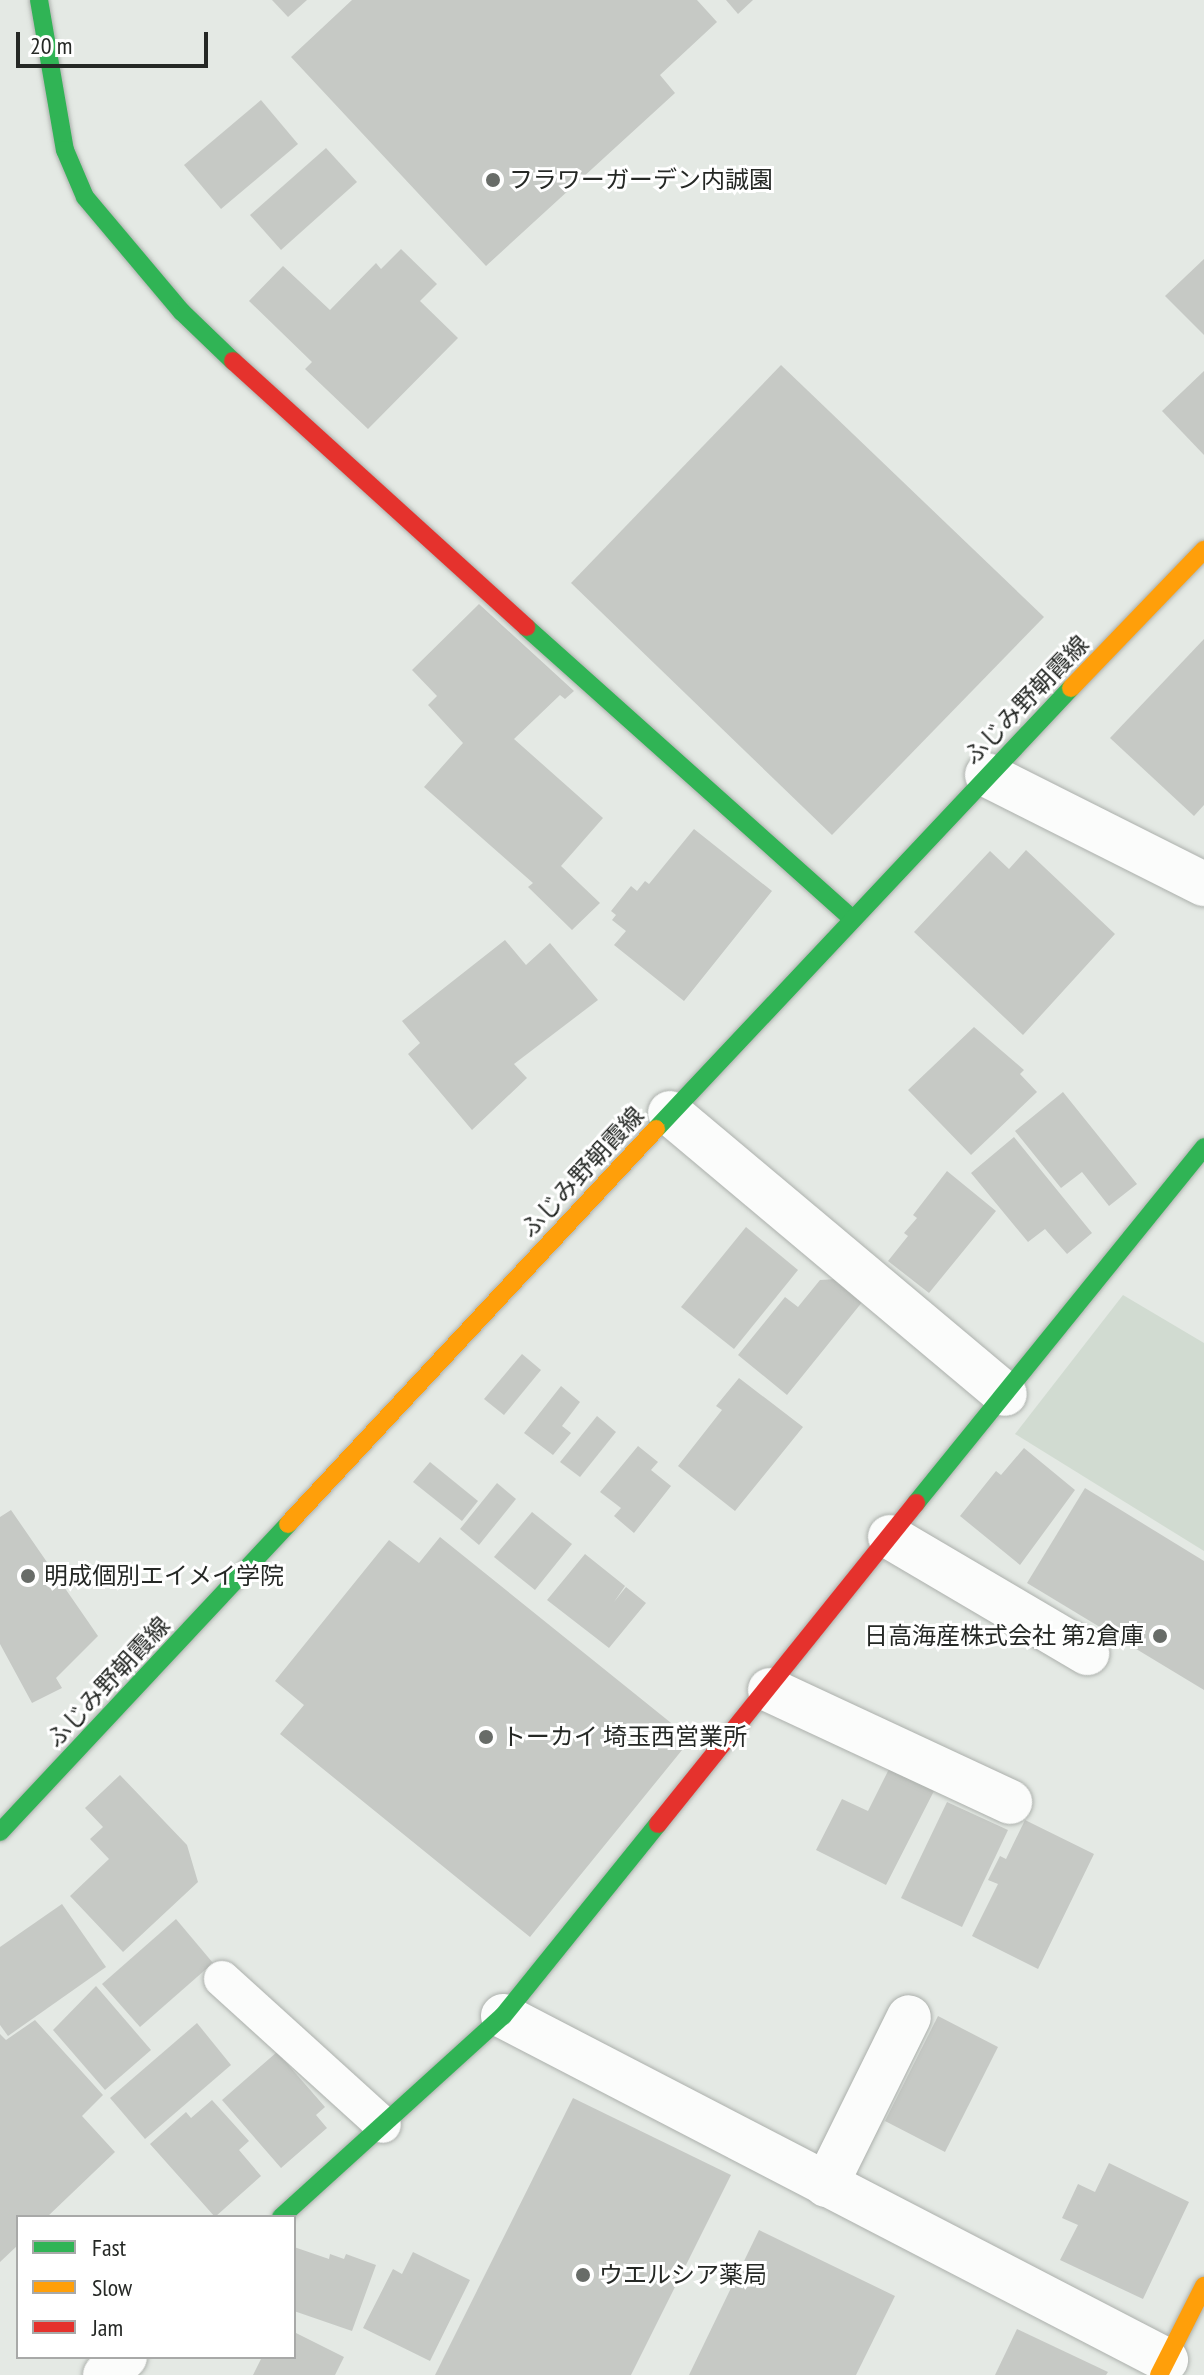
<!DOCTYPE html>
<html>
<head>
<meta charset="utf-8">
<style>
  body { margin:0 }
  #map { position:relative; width:1204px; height:2375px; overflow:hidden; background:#e4e9e4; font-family:"PT Sans Narrow","Noto Sans JP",sans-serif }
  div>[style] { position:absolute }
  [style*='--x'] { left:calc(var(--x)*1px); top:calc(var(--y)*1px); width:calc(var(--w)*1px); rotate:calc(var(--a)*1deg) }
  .built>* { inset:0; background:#d1dbd1 }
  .building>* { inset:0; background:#c6c9c5 }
  .roads { filter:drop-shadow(0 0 2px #acb0ac) drop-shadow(0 0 2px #acb0ac) }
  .lane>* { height:36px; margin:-18px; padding:0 18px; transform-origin:18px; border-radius:18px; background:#fbfcfb }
  .street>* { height:44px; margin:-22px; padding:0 22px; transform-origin:22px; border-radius:22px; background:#fbfcfb }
  .fast>* { height:18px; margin:-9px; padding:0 9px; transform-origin:9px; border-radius:9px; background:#30b455 }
  .slow>* { height:18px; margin:-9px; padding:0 9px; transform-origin:9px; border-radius:9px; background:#ff9f0a }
  .jam>* { height:18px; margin:-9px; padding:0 9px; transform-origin:9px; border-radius:9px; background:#e5322d }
  .dots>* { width:22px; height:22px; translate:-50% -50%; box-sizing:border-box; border:4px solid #fff; border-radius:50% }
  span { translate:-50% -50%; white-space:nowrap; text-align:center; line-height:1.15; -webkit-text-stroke:6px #fff; paint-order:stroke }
  .poi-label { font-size:24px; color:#252825 }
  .left { translate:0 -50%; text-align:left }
  .right { translate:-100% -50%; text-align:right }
  .street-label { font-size:24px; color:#252825 }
  .legend { position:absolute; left:16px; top:2215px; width:280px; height:144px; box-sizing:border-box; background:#fff; border:2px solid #a8a9a8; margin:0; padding:10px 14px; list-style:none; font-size:24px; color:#252825 }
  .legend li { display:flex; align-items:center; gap:16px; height:40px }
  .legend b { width:40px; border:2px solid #a8a9a8 }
  .scale { position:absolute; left:16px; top:32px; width:192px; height:36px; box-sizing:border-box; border:4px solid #252825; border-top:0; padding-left:10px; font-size:24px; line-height:28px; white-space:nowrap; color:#252825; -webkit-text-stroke:6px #fff; paint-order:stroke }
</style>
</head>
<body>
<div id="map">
  <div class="built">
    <div style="clip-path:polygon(1123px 1295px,1204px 1343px,1204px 1551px,1015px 1434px)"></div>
  </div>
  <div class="building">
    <div style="clip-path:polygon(272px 0,307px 0,288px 17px)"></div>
    <div style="clip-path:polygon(352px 0,697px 0,717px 22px,660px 75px,675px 93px,486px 266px,291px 57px)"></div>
    <div style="clip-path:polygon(726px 0,753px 0,738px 14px)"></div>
    <div style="clip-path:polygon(261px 100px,298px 144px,221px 209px,184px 165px)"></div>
    <div style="clip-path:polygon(326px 148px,357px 182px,281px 250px,250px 215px)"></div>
    <div style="clip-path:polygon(401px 249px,437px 284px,420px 301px,458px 338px,368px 429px,305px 369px,312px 362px,249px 301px,283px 266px,330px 310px,376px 263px,381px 269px)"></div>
    <div style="clip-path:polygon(1204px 259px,1204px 335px,1165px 296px)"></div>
    <div style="clip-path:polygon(781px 365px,1044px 617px,832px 835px,571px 583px)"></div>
    <div style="clip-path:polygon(1204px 371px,1204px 455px,1162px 411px)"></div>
    <div style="clip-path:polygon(479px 604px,574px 691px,565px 699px,560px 695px,514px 739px,603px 818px,561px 866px,600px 903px,572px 930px,528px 887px,533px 883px,424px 787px,463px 743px,428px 705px,437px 696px,412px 670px)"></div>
    <div style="clip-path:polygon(1204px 639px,1204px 805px,1194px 816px,1110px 738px)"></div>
    <div style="clip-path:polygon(694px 829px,772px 891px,684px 1001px,614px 945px,626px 931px,612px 920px,616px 915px,611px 911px,631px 886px,637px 891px,645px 881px,649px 884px)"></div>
    <div style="clip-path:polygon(1026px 850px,1115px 934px,1023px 1035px,914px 932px,990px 851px,1009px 869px)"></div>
    <div style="clip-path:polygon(505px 940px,526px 965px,550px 943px,598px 1000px,514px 1064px,527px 1078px,472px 1130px,408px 1054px,420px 1043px,402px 1021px)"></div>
    <div style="clip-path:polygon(974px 1027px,1024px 1070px,1020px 1074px,1037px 1092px,971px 1155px,908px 1090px)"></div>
    <div style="clip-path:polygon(1063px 1092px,1137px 1184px,1109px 1206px,1082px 1172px,1061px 1188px,1015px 1131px)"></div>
    <div style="clip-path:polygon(1014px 1137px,1092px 1233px,1067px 1254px,1045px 1229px,1028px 1242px,971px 1173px)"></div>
    <div style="clip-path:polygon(947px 1171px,996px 1211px,929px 1293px,888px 1261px,908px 1236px,904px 1233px,917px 1218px,913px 1215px)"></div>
    <div style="clip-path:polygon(746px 1227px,798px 1270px,734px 1349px,681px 1307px)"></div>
    <div style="clip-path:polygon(836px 1279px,863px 1301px,787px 1395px,738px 1355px,785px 1297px,798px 1307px,820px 1280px)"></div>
    <div style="clip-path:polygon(522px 1354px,541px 1370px,504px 1415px,484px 1399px)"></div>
    <div style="clip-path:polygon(739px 1378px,803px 1427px,735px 1511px,678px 1466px,722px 1410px,716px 1406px)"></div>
    <div style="clip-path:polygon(561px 1386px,580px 1402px,562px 1426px,571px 1433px,553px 1455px,524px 1433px)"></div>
    <div style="clip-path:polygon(597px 1416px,616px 1432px,580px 1477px,560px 1462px)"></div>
    <div style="clip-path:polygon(638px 1446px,658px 1462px,651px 1470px,671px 1486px,634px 1533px,614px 1516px,621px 1508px,600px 1492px)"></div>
    <div style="clip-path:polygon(1024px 1448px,1075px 1490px,1020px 1565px,960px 1516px,996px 1471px,1001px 1475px)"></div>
    <div style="clip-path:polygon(430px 1462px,478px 1501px,462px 1521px,413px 1482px)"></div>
    <div style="clip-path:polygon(497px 1483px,516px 1499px,479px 1545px,460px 1529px)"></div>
    <div style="clip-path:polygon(1085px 1488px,1204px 1561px,1204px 1690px,1027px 1583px)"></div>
    <div style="clip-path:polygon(11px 1510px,98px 1636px,56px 1678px,62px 1688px,32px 1703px,0 1644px,0 1517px)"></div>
    <div style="clip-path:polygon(532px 1512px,572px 1544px,535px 1590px,494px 1557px)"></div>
    <div style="clip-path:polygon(440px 1537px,691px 1739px,530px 1937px,280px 1734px,304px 1705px,275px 1681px,389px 1540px,419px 1563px)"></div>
    <div style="clip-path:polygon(585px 1554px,625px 1586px,614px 1602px,626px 1587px,646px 1603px,609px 1648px,547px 1600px)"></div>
    <div style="clip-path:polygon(889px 1769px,934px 1791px,886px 1885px,816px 1850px,842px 1799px,868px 1811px)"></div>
    <div style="clip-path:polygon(120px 1775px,187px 1845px,198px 1882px,123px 1952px,70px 1896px,109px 1859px,90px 1839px,103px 1827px,85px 1808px)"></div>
    <div style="clip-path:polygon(947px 1802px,1008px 1830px,962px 1927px,901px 1898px)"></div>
    <div style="clip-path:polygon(1025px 1820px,1094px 1854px,1038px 1969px,972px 1936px,998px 1884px,988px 1880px,1000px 1856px,1006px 1859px)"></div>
    <div style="clip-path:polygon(62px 1904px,106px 1967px,8px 2036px,0 2025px,0 1947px)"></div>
    <div style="clip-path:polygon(176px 1919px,213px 1963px,140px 2027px,102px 1984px)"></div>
    <div style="clip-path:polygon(96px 1986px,151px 2050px,105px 2090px,53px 2030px)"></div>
    <div style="clip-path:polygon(938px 2016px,998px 2047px,945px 2152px,885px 2121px)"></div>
    <div style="clip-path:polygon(35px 2020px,103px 2095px,82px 2116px,115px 2152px,47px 2217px,18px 2217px,18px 2245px,0 2262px,0 2034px,6px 2040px)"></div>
    <div style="clip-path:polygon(197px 2023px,231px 2065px,145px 2139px,110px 2098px)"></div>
    <div style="clip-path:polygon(277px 2052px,325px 2107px,316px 2115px,327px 2128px,281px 2168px,222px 2100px)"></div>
    <div style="clip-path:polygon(573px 2098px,731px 2175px,631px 2375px,435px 2375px)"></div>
    <div style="clip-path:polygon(212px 2100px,249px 2141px,239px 2150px,261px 2176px,215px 2217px,150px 2144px,186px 2112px,191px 2118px)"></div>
    <div style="clip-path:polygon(1109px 2163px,1189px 2202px,1143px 2299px,1060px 2260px,1078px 2225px,1062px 2218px,1078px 2184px,1095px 2192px)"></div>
    <div style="clip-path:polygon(759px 2230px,895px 2296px,856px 2375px,689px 2375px)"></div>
    <div style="clip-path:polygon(294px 2247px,329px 2259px,330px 2254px,344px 2259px,346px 2254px,376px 2265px,352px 2331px,294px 2311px)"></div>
    <div style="clip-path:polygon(413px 2252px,470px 2280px,430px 2361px,363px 2328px,393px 2269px,402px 2274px)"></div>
    <div style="clip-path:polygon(1017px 2329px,1108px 2372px,1106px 2375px,995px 2375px)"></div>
    <div style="clip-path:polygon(294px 2332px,344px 2357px,335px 2375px,253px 2375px,262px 2357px,294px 2357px)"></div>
  </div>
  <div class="roads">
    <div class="lane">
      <div style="--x:222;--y:1979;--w:217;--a:42.2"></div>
    </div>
    <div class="street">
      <div style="--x:987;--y:775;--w:243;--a:26.7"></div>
      <div style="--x:670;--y:1113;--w:437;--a:40"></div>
      <div style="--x:890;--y:1537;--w:229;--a:30.5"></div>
      <div style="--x:770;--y:1690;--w:265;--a:25"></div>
      <div style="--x:503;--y:2016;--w:747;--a:27.42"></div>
      <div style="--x:826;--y:2185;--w:187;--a:-63.7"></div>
      <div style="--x:105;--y:2375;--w:27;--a:-42"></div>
    </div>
    <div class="fast">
      <div style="--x:39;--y:0;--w:152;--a:80.2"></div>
      <div style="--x:65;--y:150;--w:51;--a:66.9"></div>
      <div style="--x:85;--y:197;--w:150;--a:49.9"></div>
      <div style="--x:182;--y:312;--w:71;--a:43.9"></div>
      <div style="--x:526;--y:627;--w:438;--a:41.8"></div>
      <div style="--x:656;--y:1129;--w:606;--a:-46.74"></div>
      <div style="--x:916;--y:1503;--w:458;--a:-51"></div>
      <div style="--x:0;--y:1832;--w:422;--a:-46.9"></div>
      <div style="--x:281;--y:2217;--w:299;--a:-42.2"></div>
      <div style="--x:503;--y:2016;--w:247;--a:-51.1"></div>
    </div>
    <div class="slow">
      <div style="--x:1071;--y:688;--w:192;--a:-46.1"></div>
      <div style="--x:288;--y:1524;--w:540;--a:-47.03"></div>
      <div style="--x:1159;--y:2375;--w:100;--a:-63.2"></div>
    </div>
    <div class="jam">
      <div style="--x:233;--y:361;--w:396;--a:42.2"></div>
      <div style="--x:658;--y:1824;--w:412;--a:-51.2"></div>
    </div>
  </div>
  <div class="dots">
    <div style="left:493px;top:180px;background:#686c68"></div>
    <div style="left:28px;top:1576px;background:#686c68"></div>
    <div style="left:1160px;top:1636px;background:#686c68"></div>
    <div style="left:486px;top:1737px;background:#686c68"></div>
    <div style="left:583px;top:2275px;background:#686c68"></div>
  </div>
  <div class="poi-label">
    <span class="left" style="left:509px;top:180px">フラワーガーデン内誠園</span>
    <span class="left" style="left:44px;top:1576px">明成個別エイメイ学院</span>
    <span class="right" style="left:1144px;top:1636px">日高海産株式会社 第2倉庫</span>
    <span class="left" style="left:502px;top:1737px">トーカイ 埼玉西営業所</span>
    <span class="left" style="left:599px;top:2275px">ウエルシア薬局</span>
  </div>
  <div class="street-label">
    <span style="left:1026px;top:700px;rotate:-46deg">ふじみ野朝霞線</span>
    <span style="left:582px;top:1172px;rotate:-47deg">ふじみ野朝霞線</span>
    <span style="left:108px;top:1682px;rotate:-47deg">ふじみ野朝霞線</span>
  </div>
  <ul class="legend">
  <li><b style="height:10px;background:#30b455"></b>Fast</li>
  <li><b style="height:10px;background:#ff9f0a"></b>Slow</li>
  <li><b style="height:10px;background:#e5322d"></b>Jam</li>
  </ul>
  <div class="scale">20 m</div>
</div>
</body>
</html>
